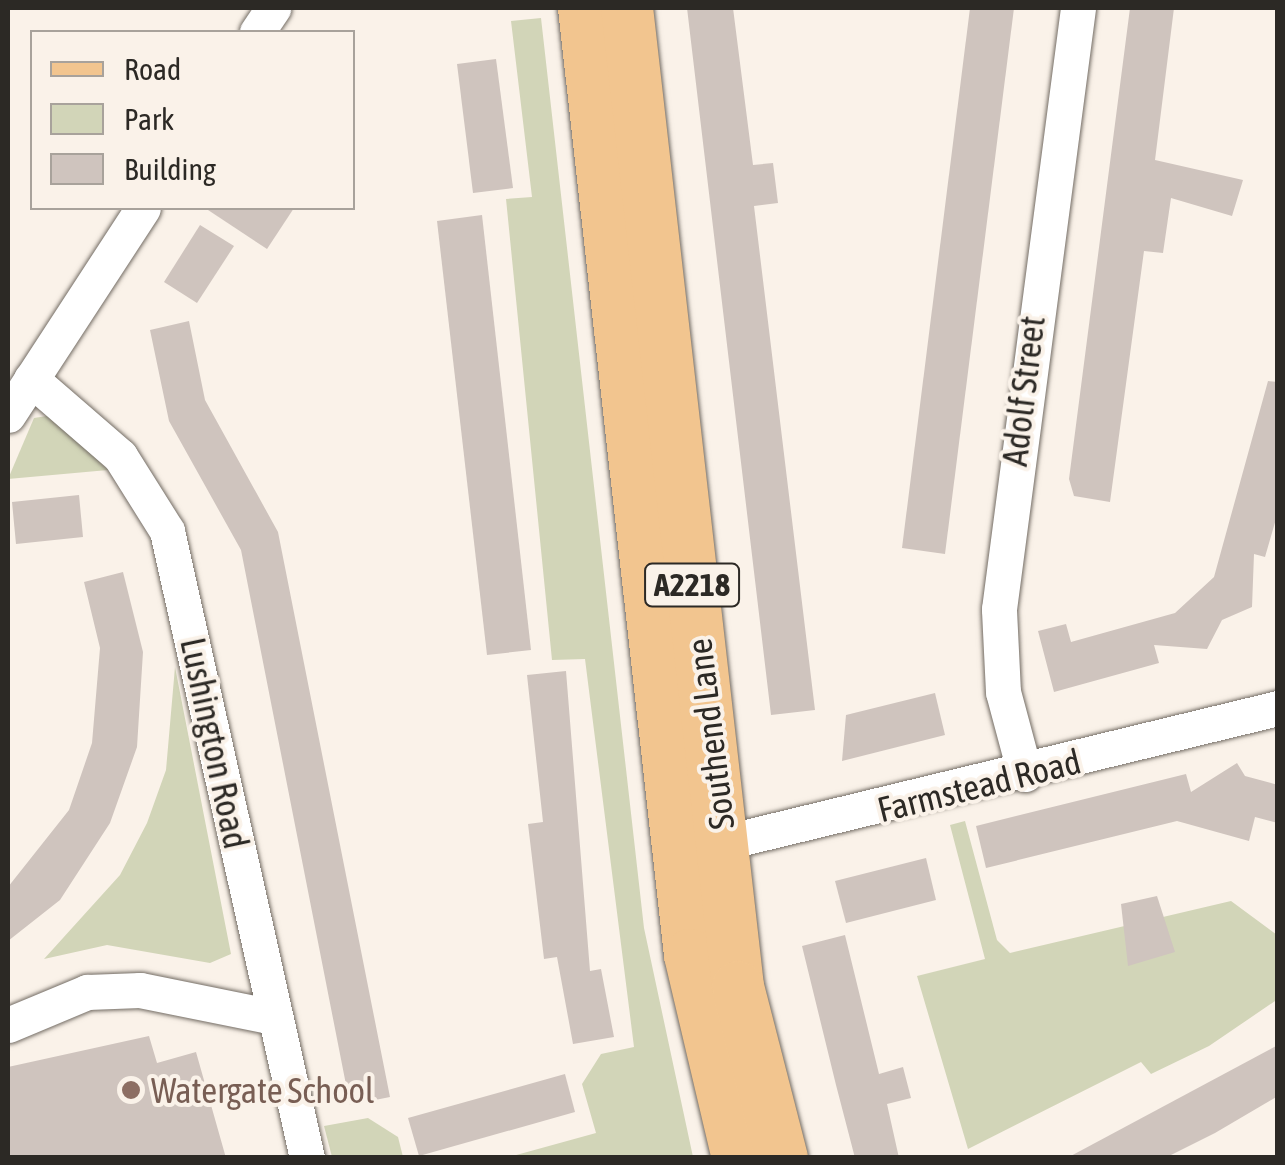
<!DOCTYPE html>
<html>
<head>
<meta charset="utf-8">
<style>
  body { margin:0 }
  #map { position:relative; width:1285px; height:1165px; overflow:hidden; background:#faf2e9; font-family:"Asap Condensed",sans-serif }
  div>[style] { position:absolute }
  [style*='--x'] { left:calc(var(--x)*1px); top:calc(var(--y)*1px); width:calc(var(--w)*1px); rotate:calc(var(--a)*1deg) }
  .green>* { inset:0; background:#d2d5b8 }
  .building>* { inset:0; background:#cfc4be }
  .roads { filter:drop-shadow(0 0 2px #736c64) drop-shadow(0 0 2px #736c64) }
  .minor>* { height:35px; margin:-17.5px; padding:0 17.5px; transform-origin:17.5px; border-radius:17.5px; background:#fff }
  .primary>* { height:52px; margin:-26px; padding:0 26px; transform-origin:26px; border-radius:26px; background:#f2c58f }
  .dots>* { width:28px; height:28px; translate:-50% -50%; box-sizing:border-box; border:5px solid #faf2e9; border-radius:50% }
  span { translate:-50% -50%; white-space:nowrap; text-align:center; line-height:1.15; -webkit-text-stroke:8px #faf2e9; paint-order:stroke }
  .shield-label span { padding:2px 8px; background:#faf2e9; border:2px solid; border-radius:8px; -webkit-text-stroke-width:0 }
  .shield-label { font-size:32px; color:#2c2925; font-weight:700 }
  .street-label { font-size:35px; color:#2c2925 }
  .education-label { font-size:35px; color:#785e54 }
  .left { translate:0 -50%; text-align:left }
  .frame { position:absolute; inset:0; border:10px solid #2c2925; pointer-events:none }
  .legend { position:absolute; left:30px; top:30px; width:325px; height:180px; box-sizing:border-box; background:#faf2e9; border:2px solid #a8a29b; margin:0; padding:12px 18px; list-style:none; font-size:30px; color:#2c2925 }
  .legend li { display:flex; align-items:center; gap:20px; height:50px }
  .legend b { width:50px; border:2px solid #a8a29b }
</style>
</head>
<body>
<div id="map">
  <div class="green">
    <div style="clip-path:polygon(541px 18px,644px 928px,693px 1157px,509px 1157px,596px 1133px,582px 1084px,601px 1054px,634px 1047px,585px 659px,552px 660px,506px 199px,532px 197px,511px 21px)"></div>
    <div style="clip-path:polygon(53px 415px,108px 470px,8px 479px,34px 418px)"></div>
    <div style="clip-path:polygon(175px 667px,231px 954px,210px 963px,107px 945px,44px 959px,120px 875px,147px 823px,166px 770px)"></div>
    <div style="clip-path:polygon(965px 821px,997px 940px,1010px 953px,1231px 901px,1277px 935px,1278px 999px,1209px 1046px,1151px 1074px,1141px 1062px,968px 1149px,917px 976px,985px 959px,950px 825px)"></div>
    <div style="clip-path:polygon(368px 1118px,398px 1137px,403px 1157px,332px 1157px,324px 1126px)"></div>
  </div>
  <div class="building">
    <div style="clip-path:polygon(687px 8px,733px 8px,753px 165px,773px 163px,778px 203px,754px 206px,815px 710px,771px 715px)"></div>
    <div style="clip-path:polygon(970px 8px,1014px 8px,945px 554px,902px 548px)"></div>
    <div style="clip-path:polygon(1130px 8px,1174px 8px,1155px 160px,1243px 180px,1232px 216px,1171px 198px,1163px 253px,1144px 251px,1110px 502px,1074px 496px,1069px 479px)"></div>
    <div style="clip-path:polygon(496px 59px,513px 188px,473px 193px,457px 64px)"></div>
    <div style="clip-path:polygon(205px 208px,294px 208px,267px 249px)"></div>
    <div style="clip-path:polygon(482px 215px,531px 650px,487px 655px,437px 221px)"></div>
    <div style="clip-path:polygon(200px 225px,234px 246px,197px 303px,164px 282px)"></div>
    <div style="clip-path:polygon(189px 321px,205px 400px,278px 532px,390px 1097px,350px 1105px,241px 550px,169px 421px,150px 330px)"></div>
    <div style="clip-path:polygon(1268px 381px,1278px 382px,1278px 512px,1265px 557px,1254px 554px,1252px 607px,1222px 620px,1207px 649px,1154px 645px,1159px 663px,1054px 692px,1038px 631px,1066px 624px,1071px 642px,1175px 613px,1214px 577px)"></div>
    <div style="clip-path:polygon(79px 495px,83px 537px,16px 544px,12px 502px)"></div>
    <div style="clip-path:polygon(123px 572px,143px 652px,137px 747px,110px 823px,60px 900px,8px 941px,8px 887px,69px 810px,92px 743px,100px 648px,84px 582px)"></div>
    <div style="clip-path:polygon(566px 671px,590px 971px,601px 969px,614px 1037px,573px 1044px,557px 957px,544px 959px,528px 824px,543px 822px,527px 675px)"></div>
    <div style="clip-path:polygon(935px 693px,945px 735px,842px 761px,846px 715px)"></div>
    <div style="clip-path:polygon(1237px 763px,1245px 776px,1278px 785px,1278px 823px,1255px 817px,1249px 841px,1177px 821px,986px 868px,976px 826px,1186px 774px,1191px 792px)"></div>
    <div style="clip-path:polygon(926px 858px,936px 900px,846px 923px,835px 881px)"></div>
    <div style="clip-path:polygon(1157px 896px,1175px 952px,1128px 966px,1121px 904px)"></div>
    <div style="clip-path:polygon(845px 935px,879px 1074px,903px 1067px,911px 1098px,887px 1104px,899px 1158px,855px 1158px,836px 1085px,802px 946px)"></div>
    <div style="clip-path:polygon(149px 1036px,157px 1063px,196px 1052px,226px 1158px,8px 1158px,8px 1067px)"></div>
    <div style="clip-path:polygon(1278px 1045px,1278px 1096px,1215px 1133px,1165px 1158px,1067px 1158px)"></div>
    <div style="clip-path:polygon(565px 1074px,575px 1112px,419px 1156px,408px 1118px)"></div>
  </div>
  <div class="roads">
    <div class="minor">
      <div style="--x:257;--y:32;--w:29;--a:-56"></div>
      <div style="--x:31;--y:379;--w:118;--a:40.9"></div>
      <div style="--x:120;--y:456;--w:89;--a:57.9"></div>
      <div style="--x:167;--y:531;--w:642;--a:77.41"></div>
      <div style="--x:8;--y:415;--w:247;--a:-56.9"></div>
      <div style="--x:1025;--y:774;--w:85;--a:-105"></div>
      <div style="--x:1003;--y:692;--w:83;--a:-92.8"></div>
      <div style="--x:999;--y:609;--w:606;--a:-82.51"></div>
      <div style="--x:701;--y:848;--w:594;--a:-13.64"></div>
      <div style="--x:8;--y:1025;--w:86;--a:-22.7"></div>
      <div style="--x:87;--y:992;--w:53;--a:-2.2"></div>
      <div style="--x:140;--y:990;--w:137;--a:11.4"></div>
    </div>
    <div class="primary">
      <div style="--x:584;--y:8;--w:953;--a:83.61"></div>
      <div style="--x:690;--y:955;--w:209;--a:76.7"></div>
      <div style="--x:627;--y:8;--w:985;--a:83.53"></div>
      <div style="--x:738;--y:987;--w:177;--a:75.6"></div>
    </div>
  </div>
  <div class="dots">
    <div style="left:131px;top:1090px;background:#8d6e63"></div>
  </div>
  <div class="shield-label">
    <span style="left:692px;top:585px">A2218</span>
  </div>
  <div class="street-label">
    <span style="left:1023px;top:391px;rotate:-83deg">Adolf Street</span>
    <span style="left:710px;top:734px;rotate:-97deg">Southend Lane</span>
    <span style="left:215px;top:743px;rotate:78deg">Lushington Road</span>
    <span style="left:979px;top:785px;rotate:-14deg">Farmstead Road</span>
  </div>
  <div class="education-label">
    <span class="left" style="left:151px;top:1090px">Watergate School</span>
  </div>
  <div class="frame"></div>
  <ul class="legend">
  <li><b style="height:12px;background:#f2c58f"></b>Road</li>
  <li><b style="height:28px;background:#d2d5b8"></b>Park</li>
  <li><b style="height:28px;background:#cfc4be"></b>Building</li>
  </ul>
</div>
</body>
</html>
